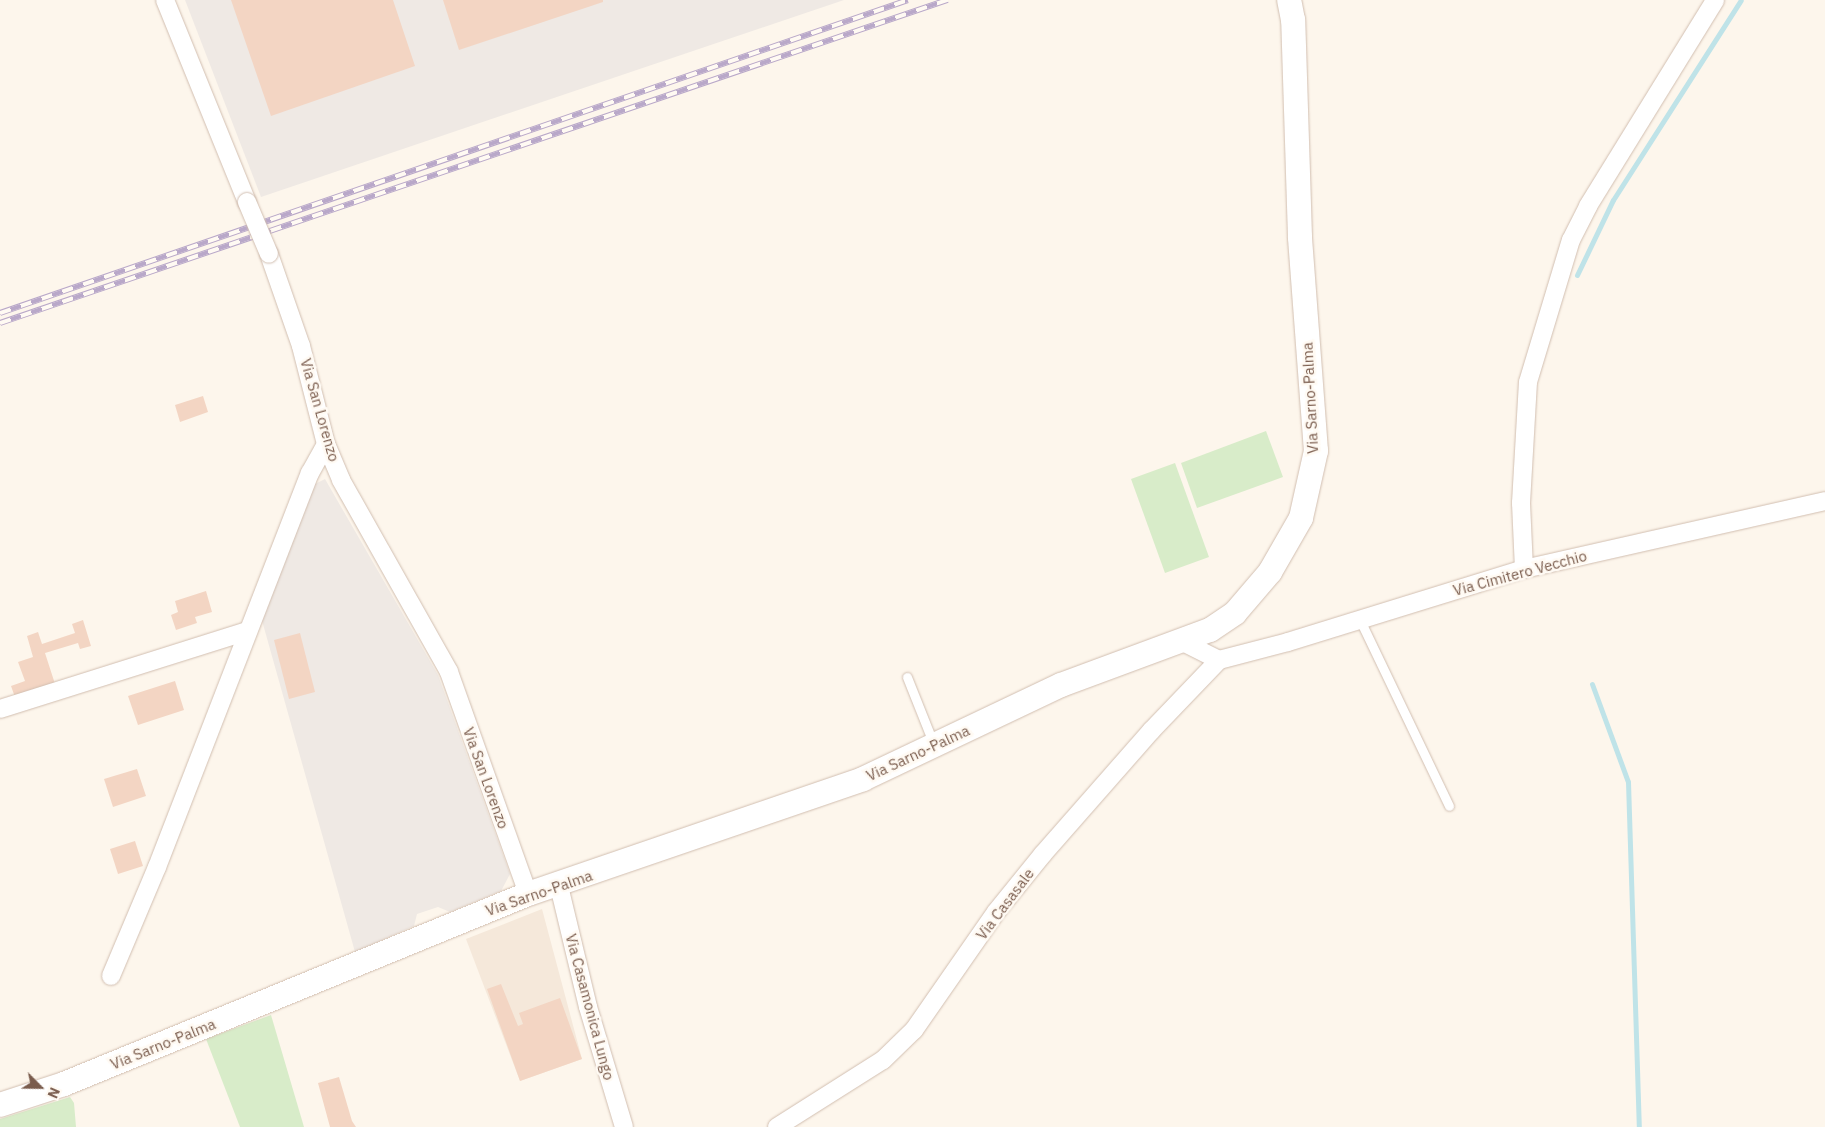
<!DOCTYPE html>
<html>
<head>
<meta charset="utf-8">
<style>
  body { margin:0 }
  #map { position:relative; width:1825px; height:1127px; overflow:hidden; background:#fdf6ec; font-family:"IBM Plex Sans",sans-serif }
  div>[style] { position:absolute }
  [style*='--x'] { left:calc(var(--x)*1px); top:calc(var(--y)*1px); width:calc(var(--w)*1px); rotate:calc(var(--a)*1deg) }
  .residential>* { inset:0; background:#f5e8da }
  .industrial>* { inset:0; background:#efe9e4 }
  .green>* { inset:0; background:#d8ecc9 }
  .stream>* { height:5px; margin:-2.5px; padding:0 2.5px; transform-origin:2.5px; border-radius:2.5px; background:#bfe3e8 }
  .building>* { inset:0; background:#f3d5c3 }
  .roads { filter:drop-shadow(0 0 1px #d1beb0) drop-shadow(0 0 1px #d1beb0) }
  .service>* { height:9px; margin:-4.5px; padding:0 4.5px; transform-origin:4.5px; border-radius:4.5px; background:#fff }
  .minor>* { height:18px; margin:-9px; padding:0 9px; transform-origin:9px; border-radius:9px; background:#fff }
  .secondary>* { height:24px; margin:-12px; padding:0 12px; transform-origin:12px; border-radius:12px; background:#fff }
  .rail>* { height:5.5px; margin-top:-2.75px; transform-origin:0; background:repeating-linear-gradient(90deg,#fffaf3 0 11px,#b9a8c9 0 22px); box-sizing:border-box; border-block:1px solid #b9a8c9 }
  .bridges { filter:drop-shadow(0 0 1px #d1beb0) drop-shadow(0 0 1px #d1beb0) }
  .minor-bridge>* { height:18px; margin:-9px; padding:0 9px; transform-origin:9px; border-radius:9px; background:#fff }
  span { translate:-50% -50%; white-space:nowrap; text-align:center; line-height:1.15; -webkit-text-stroke:5px #fffaf3; paint-order:stroke }
  .street-label { font-size:15px; color:#7a5c4d }
  .north { position:absolute; left:15px; top:1062px; width:50px; height:50px; -webkit-text-stroke:4px #fffaf3; paint-order:stroke; rotate:113deg; font-size:14px; font-weight:700; line-height:20px; text-align:center; color:#7a5c4d }
  .north::after { content:''; display:block; margin:auto; width:18px; height:22px; background:#7a5c4d; clip-path:polygon(50% 0,100% 100%,50% 72%,0 100%) }
</style>
</head>
<body>
<div id="map">
  <div class="residential">
    <div style="clip-path:polygon(542px 909px,582px 1059px,520px 1081px,466px 939px)"></div>
  </div>
  <div class="industrial">
    <div style="clip-path:polygon(185px 0,844px 0,261px 197px)"></div>
    <div style="clip-path:polygon(325px 479px,438px 675px,510px 874px,501px 891px,450px 912px,438px 907px,417px 914px,414px 926px,355px 952px,261px 617px,315px 484px)"></div>
  </div>
  <div class="green">
    <div style="clip-path:polygon(1266px 431px,1283px 477px,1197px 508px,1181px 463px)"></div>
    <div style="clip-path:polygon(1175px 463px,1209px 557px,1165px 573px,1131px 479px)"></div>
    <div style="clip-path:polygon(271px 1015px,304px 1127px,240px 1127px,206px 1039px)"></div>
    <div style="clip-path:polygon(70px 1097px,74px 1103px,76px 1127px,0 1127px,0 1119px)"></div>
  </div>
  <div class="stream">
    <div style="--x:1577;--y:275;--w:83;--a:-64.4"></div>
    <div style="--x:1613;--y:200;--w:237;--a:-57.4"></div>
    <div style="--x:1592;--y:684;--w:104;--a:69.8"></div>
    <div style="--x:1628;--y:782;--w:345;--a:88.2"></div>
  </div>
  <div class="building">
    <div style="clip-path:polygon(231px 0,393px 0,415px 66px,271px 116px)"></div>
    <div style="clip-path:polygon(443px 0,603px 0,603px 2px,459px 50px)"></div>
    <div style="clip-path:polygon(203px 396px,208px 412px,180px 422px,175px 405px)"></div>
    <div style="clip-path:polygon(206px 591px,212px 612px,195px 617px,197px 623px,176px 630px,171px 615px,178px 612px,175px 601px)"></div>
    <div style="clip-path:polygon(83px 620px,91px 646px,80px 649px,78px 643px,45px 653px,56px 687px,16px 700px,11px 686px,25px 681px,18px 662px,33px 657px,27px 636px,38px 632px,42px 644px,75px 633px,72px 624px)"></div>
    <div style="clip-path:polygon(300px 633px,315px 692px,289px 699px,274px 640px)"></div>
    <div style="clip-path:polygon(175px 681px,184px 710px,138px 725px,128px 696px)"></div>
    <div style="clip-path:polygon(137px 769px,146px 796px,113px 807px,104px 779px)"></div>
    <div style="clip-path:polygon(135px 841px,143px 866px,118px 874px,110px 849px)"></div>
    <div style="clip-path:polygon(501px 984px,518px 1026px,523px 1024px,519px 1013px,560px 998px,582px 1059px,520px 1081px,487px 989px)"></div>
    <div style="clip-path:polygon(339px 1077px,352px 1121px,356px 1127px,330px 1127px,318px 1083px)"></div>
  </div>
  <div class="roads">
    <div class="service">
      <div style="--x:1360;--y:620;--w:206;--a:64.4"></div>
      <div style="--x:907;--y:677;--w:73;--a:68.3"></div>
    </div>
    <div class="minor">
      <div style="--x:165;--y:0;--w:218;--a:67.9"></div>
      <div style="--x:269;--y:254;--w:97;--a:70.8"></div>
      <div style="--x:301;--y:346;--w:101;--a:75.7"></div>
      <div style="--x:326;--y:444;--w:39;--a:67"></div>
      <div style="--x:341;--y:480;--w:220;--a:60.6"></div>
      <div style="--x:449;--y:672;--w:236;--a:70.4"></div>
      <div style="--x:1524;--y:569;--w:66;--a:-92.6"></div>
      <div style="--x:1521;--y:503;--w:121;--a:-86.7"></div>
      <div style="--x:1528;--y:382;--w:148;--a:-73.2"></div>
      <div style="--x:1571;--y:240;--w:38;--a:-63"></div>
      <div style="--x:1588;--y:206;--w:242;--a:-58.3"></div>
      <div style="--x:1181;--y:641;--w:42;--a:26.6"></div>
      <div style="--x:0;--y:709;--w:260;--a:-17.5"></div>
      <div style="--x:559;--y:886;--w:124;--a:76.5"></div>
      <div style="--x:588;--y:1007;--w:125;--a:73.3"></div>
      <div style="--x:111;--y:976;--w:118;--a:-67.1"></div>
      <div style="--x:157;--y:867;--w:423;--a:-68.8"></div>
      <div style="--x:310;--y:473;--w:33;--a:-61"></div>
      <div style="--x:777;--y:1127;--w:125;--a:-32.3"></div>
      <div style="--x:883;--y:1060;--w:43;--a:-44.1"></div>
      <div style="--x:914;--y:1030;--w:144;--a:-55.2"></div>
      <div style="--x:996;--y:912;--w:75;--a:-51"></div>
      <div style="--x:1043;--y:854;--w:164;--a:-48.7"></div>
      <div style="--x:1151;--y:731;--w:98;--a:-46.2"></div>
      <div style="--x:1219;--y:660;--w:71;--a:-14.6"></div>
      <div style="--x:1288;--y:642;--w:247;--a:-17.2"></div>
      <div style="--x:1524;--y:569;--w:309;--a:-12.7"></div>
    </div>
    <div class="secondary">
      <div style="--x:0;--y:1105;--w:67;--a:-18.2"></div>
      <div style="--x:64;--y:1084;--w:501;--a:-22.27"></div>
      <div style="--x:528;--y:894;--w:354;--a:-18.9"></div>
      <div style="--x:863;--y:779;--w:219;--a:-25.4"></div>
      <div style="--x:1061;--y:685;--w:159;--a:-20.3"></div>
      <div style="--x:1210;--y:630;--w:30;--a:-34"></div>
      <div style="--x:1235;--y:613;--w:54;--a:-49.5"></div>
      <div style="--x:1270;--y:572;--w:62;--a:-60.1"></div>
      <div style="--x:1301;--y:518;--w:69;--a:-77.4"></div>
      <div style="--x:1316;--y:451;--w:215;--a:-94.3"></div>
      <div style="--x:1300;--y:237;--w:217;--a:-91.8"></div>
      <div style="--x:1293;--y:20;--w:20;--a:-101"></div>
    </div>
  </div>
  <div class="rail">
    <div style="--x:0;--y:313;--w:960;--a:-19.02"></div>
    <div style="--x:0;--y:323;--w:1001;--a:-18.83"></div>
  </div>
  <div class="bridges">
    <div class="minor-bridge">
      <div style="--x:247;--y:202;--w:56;--a:67.1"></div>
    </div>
  </div>
  <div class="street-label">
    <span style="left:1310px;top:398px;rotate:-93deg">Via Sarno-Palma</span>
    <span style="left:320px;top:410px;rotate:74deg">Via San Lorenzo</span>
    <span style="left:1520px;top:573px;rotate:-15deg">Via Cimitero Vecchio</span>
    <span style="left:918px;top:753px;rotate:-25deg">Via Sarno-Palma</span>
    <span style="left:486px;top:778px;rotate:70deg">Via San Lorenzo</span>
    <span style="left:539px;top:893px;rotate:-19deg">Via Sarno-Palma</span>
    <span style="left:1005px;top:904px;rotate:-53deg">Via Casasale</span>
    <span style="left:590px;top:1007px;rotate:75deg">Via Casamonica Lungo</span>
    <span style="left:163px;top:1044px;rotate:-22deg">Via Sarno-Palma</span>
  </div>
  <div class="north">N</div>
</div>
</body>
</html>
